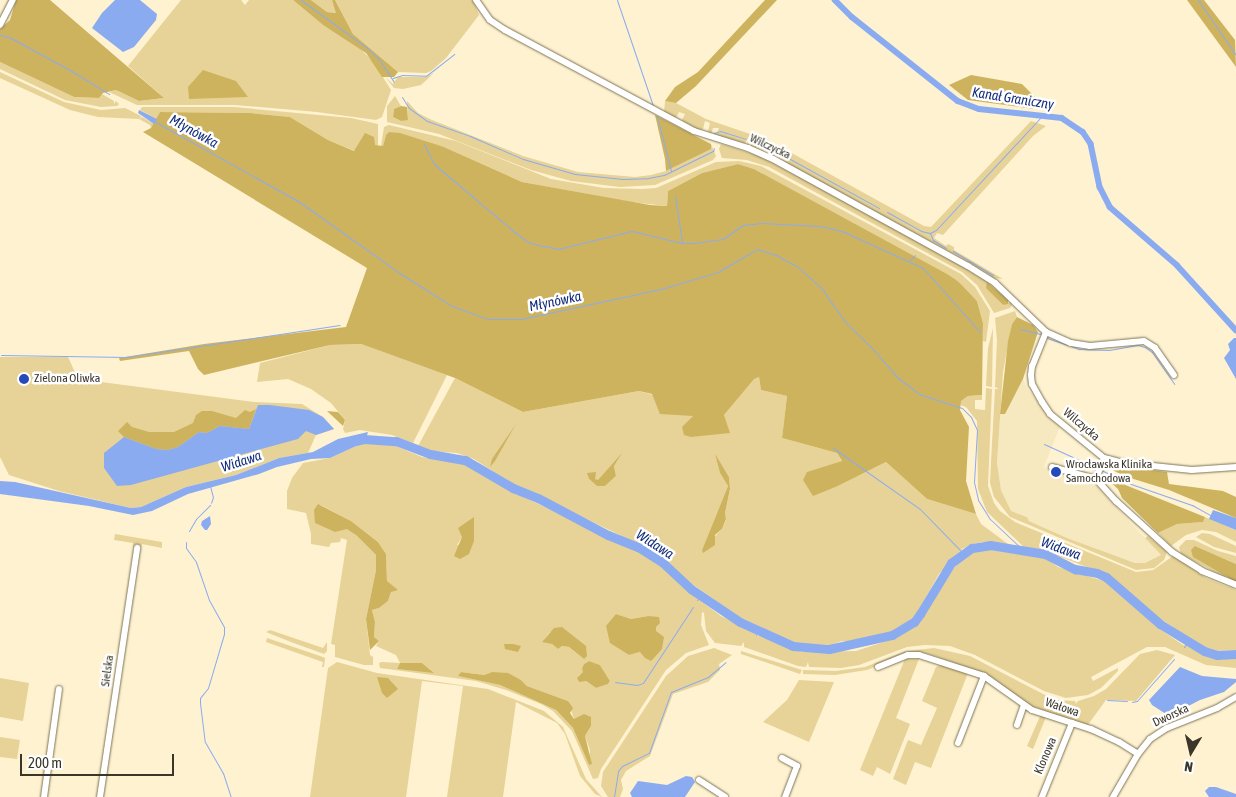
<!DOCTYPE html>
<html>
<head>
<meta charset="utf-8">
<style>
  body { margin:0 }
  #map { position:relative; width:1236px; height:797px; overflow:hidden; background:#fef2d0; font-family:"Asap Condensed",sans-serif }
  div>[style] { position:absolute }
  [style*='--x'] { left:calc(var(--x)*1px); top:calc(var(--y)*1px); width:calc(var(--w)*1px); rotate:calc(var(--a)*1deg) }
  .built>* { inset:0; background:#f7e9bf }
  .green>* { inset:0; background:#e7d397 }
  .forest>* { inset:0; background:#ceb35f }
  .water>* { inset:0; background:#8babf1 }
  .stream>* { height:1px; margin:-0.5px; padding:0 0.5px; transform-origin:0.5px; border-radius:0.5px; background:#8babf1 }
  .canal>* { height:5.5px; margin:-2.75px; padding:0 2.75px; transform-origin:2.75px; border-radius:2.75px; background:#8babf1 }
  .river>* { height:9px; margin:-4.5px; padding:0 4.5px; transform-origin:4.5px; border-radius:4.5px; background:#8babf1 }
  .roads { filter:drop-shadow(0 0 1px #7d7355) drop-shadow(0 0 1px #7d7355) }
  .minor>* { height:6px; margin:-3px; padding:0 3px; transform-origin:3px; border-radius:3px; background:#fff }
  .dots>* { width:14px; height:14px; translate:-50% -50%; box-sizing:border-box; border:2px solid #fff; border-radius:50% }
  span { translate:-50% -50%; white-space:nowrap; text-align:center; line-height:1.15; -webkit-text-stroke:5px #fff; paint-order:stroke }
  .street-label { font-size:12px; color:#3a3629 }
  .poi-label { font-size:12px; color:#3a3629 }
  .left { translate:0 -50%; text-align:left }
  .water-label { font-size:14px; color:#132d7c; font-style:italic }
  .north { position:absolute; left:1166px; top:727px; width:50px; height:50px; -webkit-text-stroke:4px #fff; paint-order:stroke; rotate:189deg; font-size:14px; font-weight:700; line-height:20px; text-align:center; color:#3a3629 }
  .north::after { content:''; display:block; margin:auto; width:18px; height:22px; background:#3a3629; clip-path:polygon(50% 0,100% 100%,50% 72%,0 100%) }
  .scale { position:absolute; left:20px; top:754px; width:154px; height:22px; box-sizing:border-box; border:2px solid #3a3629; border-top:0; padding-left:6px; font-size:15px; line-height:18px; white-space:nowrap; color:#3a3629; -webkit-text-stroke:4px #fff; paint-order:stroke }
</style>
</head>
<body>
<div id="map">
  <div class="built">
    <div style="clip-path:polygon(1023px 379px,1028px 390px,1060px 426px,1044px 467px,1080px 478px,1098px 488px,1161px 555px,1145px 563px,1135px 563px,1067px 538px,1029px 521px,1027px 517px,1011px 511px,1001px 490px,997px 463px,1000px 414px,1005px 413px)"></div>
  </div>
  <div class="green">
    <div style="clip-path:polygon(181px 0,241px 0,245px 5px,249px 0,293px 0,323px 25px,359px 47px,374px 63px,391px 90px,382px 117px,376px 120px,317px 112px,235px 105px,137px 105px,109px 92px,116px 90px,139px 101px,164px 98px,128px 66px)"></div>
    <div style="clip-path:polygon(311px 0,332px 0,337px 13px,327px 12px)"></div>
    <div style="clip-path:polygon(335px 0,473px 0,479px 15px,446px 58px,431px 71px,426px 73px,398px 72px,353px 34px)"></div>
    <div style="clip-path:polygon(0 62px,74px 97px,99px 98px,102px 94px,114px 101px,114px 104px,116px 101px,119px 104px,117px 106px,101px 107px,65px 100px,0 69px)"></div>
    <div style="clip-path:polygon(0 72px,64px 102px,101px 110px,125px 108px,141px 116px,140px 119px,142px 117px,154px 124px,151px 128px,150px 125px,139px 119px,98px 117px,70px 110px,0 78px)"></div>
    <div style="clip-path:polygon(434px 73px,421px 85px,403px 89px,394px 88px,386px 78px,393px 84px,398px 77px,427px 77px)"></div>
    <div style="clip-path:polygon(395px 96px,401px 106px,394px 109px,393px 117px,401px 121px,408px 119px,407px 101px,418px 113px,432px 120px,523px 156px,578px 172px,635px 177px,651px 175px,666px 171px,710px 149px,711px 144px,716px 156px,713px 160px,655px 185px,620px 187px,571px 181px,531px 170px,439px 134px,387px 122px,387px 106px)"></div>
    <div style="clip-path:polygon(665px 101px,676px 103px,706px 119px,768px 140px,924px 226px,931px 227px,1031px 121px,1046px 126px,1033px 136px,943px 235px,937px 233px,934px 238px,946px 246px,948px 244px,954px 247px,954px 250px,1003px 279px,994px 278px,965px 260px,777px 158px,781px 148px,777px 146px,772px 155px,751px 146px,754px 136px,750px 135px,744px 144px,716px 135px,719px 128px,713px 128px,711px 134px,708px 131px,710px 123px,705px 121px,703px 129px,700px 130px,685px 123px,682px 120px,685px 114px,679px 112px,676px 118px,664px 113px)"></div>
    <div style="clip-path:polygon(142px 107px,234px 107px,351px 118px,378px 124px,378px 146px,355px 151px,328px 140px,290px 117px,250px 113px,160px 112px,157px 119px,140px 110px)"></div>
    <div style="clip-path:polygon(389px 125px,456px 141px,551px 179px,604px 188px,642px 189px,656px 188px,716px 162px,739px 161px,761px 166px,961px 274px,975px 287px,990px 311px,986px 342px,983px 341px,983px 323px,977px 301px,959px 282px,754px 169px,738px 164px,702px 173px,668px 191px,667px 206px,630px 202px,522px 182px,444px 147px,386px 135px,383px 146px,381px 146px,384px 127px)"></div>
    <div style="clip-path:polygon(721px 144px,759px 156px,940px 253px,987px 282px,987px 288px,1003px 305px,1011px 302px,1012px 305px,1010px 308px,994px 313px,977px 285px,962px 272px,769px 167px,747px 160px,722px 158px,719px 149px)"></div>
    <div style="clip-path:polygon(1015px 311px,1017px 317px,1012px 324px,1003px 372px,997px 463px,1001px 490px,1011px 511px,1027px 517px,1029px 521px,1067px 538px,1135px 563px,1145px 563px,1161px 555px,1145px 538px,1148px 536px,1167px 552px,1164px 560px,1154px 568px,1136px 570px,1022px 522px,1010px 517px,994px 497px,990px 483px,992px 443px,995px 389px,999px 389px,995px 387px,997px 340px,995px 318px)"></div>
    <div style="clip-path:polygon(993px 328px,992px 387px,986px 386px,988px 348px)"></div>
    <div style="clip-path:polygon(361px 344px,447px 375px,413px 443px,392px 435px,360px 430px,345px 433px,343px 429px,345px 420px,331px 403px,311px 389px,288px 379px,257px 382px,260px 363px,330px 345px)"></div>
    <div style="clip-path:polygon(0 357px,68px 357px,78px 379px,254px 402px,302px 404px,323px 417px,334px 429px,316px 435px,308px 453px,279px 458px,236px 475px,186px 487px,141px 507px,131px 508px,59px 491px,9px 475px,0 457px)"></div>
    <div style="clip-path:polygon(evenodd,759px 377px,761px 390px,787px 396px,782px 438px,837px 453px,842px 462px,813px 495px,838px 486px,886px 462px,927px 499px,976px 514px,981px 524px,1008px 544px,984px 542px,972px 544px,962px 549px,939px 574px,917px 613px,906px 624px,895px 631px,858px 642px,842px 641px,828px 646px,800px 645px,742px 619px,688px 581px,659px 555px,632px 541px,508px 481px,474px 459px,457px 453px,433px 451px,418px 446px,455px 378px,523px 412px,639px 391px,724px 415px,754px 378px,759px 377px,620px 456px,614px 466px,616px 476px,605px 486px,597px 486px,589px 479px,598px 481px,620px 456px,759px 377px,716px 457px,729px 477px,730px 489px,725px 513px,726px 520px,722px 529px,702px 550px,728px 486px,720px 473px,716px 457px)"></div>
    <div style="clip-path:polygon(986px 388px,992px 389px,988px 486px,994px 503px,1000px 511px,1015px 522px,1136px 572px,1153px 570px,1173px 556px,1206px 578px,1236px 590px,1236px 650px,1214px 651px,1204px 648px,1158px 617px,1110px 576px,1053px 554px,1024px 547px,987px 512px,978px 489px,977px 421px,966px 407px,960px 405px,961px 401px,968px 396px,982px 395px,982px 400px,975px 400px,975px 409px,985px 410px)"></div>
    <div style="clip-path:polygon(evenodd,365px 442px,391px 444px,422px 457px,460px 462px,501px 486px,639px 552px,665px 569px,694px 596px,721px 616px,756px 633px,757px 636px,764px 635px,801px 652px,856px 651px,893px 639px,908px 631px,925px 615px,946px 578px,960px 561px,974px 551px,985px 549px,1045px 558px,1058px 567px,1104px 581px,1161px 630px,1183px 645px,1188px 645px,1209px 656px,1224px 659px,1236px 657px,1236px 668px,1206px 665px,1165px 647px,1147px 647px,1091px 677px,1093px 681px,1118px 668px,1118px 671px,1101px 688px,1088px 695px,1066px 698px,1044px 691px,975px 655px,950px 646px,925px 645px,907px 647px,859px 665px,841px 668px,809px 667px,808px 662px,806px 667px,798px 666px,744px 647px,744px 642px,741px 646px,715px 643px,706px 631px,704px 613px,702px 612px,701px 625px,709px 645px,686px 653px,666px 670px,601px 769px,598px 778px,593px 779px,572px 731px,553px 711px,541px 704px,506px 690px,476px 681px,380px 668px,379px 663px,382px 662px,400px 663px,396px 655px,376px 646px,379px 641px,374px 637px,375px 622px,372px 610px,379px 608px,388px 601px,391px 592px,387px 582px,386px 554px,378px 542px,351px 521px,319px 504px,356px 535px,376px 555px,376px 570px,366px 619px,370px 655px,373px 657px,373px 665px,364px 665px,335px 657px,335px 645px,331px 644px,347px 540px,341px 538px,340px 542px,331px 543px,329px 547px,311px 544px,311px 534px,306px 513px,287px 509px,287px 491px,292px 478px,303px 463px,330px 458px,365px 442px,474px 518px,474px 541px,457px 545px,462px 537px,474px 518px,365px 442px,616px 614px,631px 619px,648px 616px,656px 627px,653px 659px,640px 652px,629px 655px,620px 648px,616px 614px,365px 442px,567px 631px,570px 635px,584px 659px,569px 647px,562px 646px,558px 649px,552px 644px,543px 641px,550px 632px,567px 631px,365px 442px,589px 661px,600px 665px,610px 681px,608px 684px,596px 688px,579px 676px,584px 672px,582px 668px,584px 664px,589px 661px,365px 442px,400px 663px,422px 663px,433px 672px,397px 669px,400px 663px,365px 442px,461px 672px,484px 675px,492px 672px,521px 680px,527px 686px,568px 701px,574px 719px,591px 726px,585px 736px,590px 750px,589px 765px,573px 728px,556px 710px,500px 685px,459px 676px,461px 672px)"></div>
    <div style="clip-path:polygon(1205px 517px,1236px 530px,1236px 542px,1216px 532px,1202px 530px,1186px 535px,1171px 546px,1158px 533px,1177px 524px,1202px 522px)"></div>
    <div style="clip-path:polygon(1202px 533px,1210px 534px,1236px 546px,1236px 553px,1214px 547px,1196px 537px)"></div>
    <div style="clip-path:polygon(115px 534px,162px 542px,162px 548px,142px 544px,141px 548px,133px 547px,133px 543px,114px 540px)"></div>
    <div style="clip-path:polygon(1186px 540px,1194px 540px,1218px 551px,1236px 556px,1236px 564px,1195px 546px,1228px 579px,1181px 554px,1179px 547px)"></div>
    <div style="clip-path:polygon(270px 630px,323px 648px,327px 642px,327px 651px,324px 654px,291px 642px,266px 632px)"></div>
    <div style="clip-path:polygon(267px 638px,323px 657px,325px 658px,324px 667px,322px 667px,323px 662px,320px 661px,266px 642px)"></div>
    <div style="clip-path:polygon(714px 648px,732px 655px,719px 664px,720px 670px,708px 682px,673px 694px,650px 756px,626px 771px,621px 780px,623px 789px,620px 797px,608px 797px,601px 786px,603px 772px,666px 676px,688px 656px)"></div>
    <div style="clip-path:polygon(934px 648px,970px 656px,1047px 696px,1056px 700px,1075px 701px,1076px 704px,1078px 701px,1094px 696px,1106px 689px,1140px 654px,1157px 650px,1175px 655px,1136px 701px,1106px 700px,1087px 726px,1023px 703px,999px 683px,984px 674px,932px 655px,920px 652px,909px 653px,908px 651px)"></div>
    <div style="clip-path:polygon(741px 651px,802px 670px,800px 674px,741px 654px)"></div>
    <div style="clip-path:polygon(906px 651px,907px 654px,867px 670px,835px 675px,803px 674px,803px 670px,836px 671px,865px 667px)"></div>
    <div style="clip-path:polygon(905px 659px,919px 659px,896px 718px,910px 724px,890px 774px,877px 767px,873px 776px,860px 770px)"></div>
    <div style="clip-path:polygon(337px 662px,377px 673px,488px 689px,544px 711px,563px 727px,586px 779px,602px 797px,595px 794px,580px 776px,565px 734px,557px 723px,516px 702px,503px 797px,447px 797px,463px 686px,422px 681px,406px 797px,310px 797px,328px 668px)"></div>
    <div style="clip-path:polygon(943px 664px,968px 673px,931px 768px,915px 762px,906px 785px,893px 779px,908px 740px,921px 745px,937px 708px,922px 701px,936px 667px)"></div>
    <div style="clip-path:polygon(0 678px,29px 683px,23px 721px,0 717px)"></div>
    <div style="clip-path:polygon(799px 680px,834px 682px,809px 742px,763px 722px,787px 700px)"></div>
    <div style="clip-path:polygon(1041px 714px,1046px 717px,1033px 749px,1027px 746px)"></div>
    <div style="clip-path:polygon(0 737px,20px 740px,17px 759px,0 757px)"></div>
  </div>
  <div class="forest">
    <div style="clip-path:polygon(16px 0,50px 0,164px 98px,139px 101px,116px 90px,103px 93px,99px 98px,74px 97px,0 62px,0 29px,10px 20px)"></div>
    <div style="clip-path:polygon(293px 0,311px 0,327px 12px,336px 13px,332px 0,335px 0,353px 34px,398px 72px,394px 77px,382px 77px,366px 53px,323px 25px)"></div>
    <div style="clip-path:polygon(765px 0,777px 0,696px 86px,676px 103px,665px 101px,675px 87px,698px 72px)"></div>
    <div style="clip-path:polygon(1187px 0,1204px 0,1235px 40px,1236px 67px)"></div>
    <div style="clip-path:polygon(203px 70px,236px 81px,248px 97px,189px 99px,188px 87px)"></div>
    <div style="clip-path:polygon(971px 75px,1022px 84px,1036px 98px,1035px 109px,968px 100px,949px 85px)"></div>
    <div style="clip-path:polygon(401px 106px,407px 107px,408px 120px,401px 121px,393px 117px,394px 109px)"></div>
    <div style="clip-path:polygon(160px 112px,250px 113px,290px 117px,328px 140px,354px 151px,365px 133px,374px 137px,375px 145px,383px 146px,386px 135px,389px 132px,400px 133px,444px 147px,522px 182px,650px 205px,667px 206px,668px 191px,702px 173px,738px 164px,754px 169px,947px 274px,959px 282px,977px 301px,983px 323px,982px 395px,968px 396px,961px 401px,960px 410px,969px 427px,966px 481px,976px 514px,927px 499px,886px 462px,838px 486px,813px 496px,803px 480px,807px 472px,842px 461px,837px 453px,782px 438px,787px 396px,761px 390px,759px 377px,754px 379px,724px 415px,730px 433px,691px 437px,684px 435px,682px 427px,693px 416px,660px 414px,652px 394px,639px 391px,523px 412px,455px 378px,361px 344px,330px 345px,204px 375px,198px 369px,189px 351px,120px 361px,119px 358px,204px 344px,346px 327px,367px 268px,143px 132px,151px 128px)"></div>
    <div style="clip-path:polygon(655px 115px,711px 144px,711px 149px,666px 171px,665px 159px)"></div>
    <div style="clip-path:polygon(987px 282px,1008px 300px,1008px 304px,1003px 305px,986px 288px)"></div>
    <div style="clip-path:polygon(1017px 317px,1033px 325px,1038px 332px,1023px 379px,1005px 414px,1000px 414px,1008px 341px,1012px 324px)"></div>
    <div style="clip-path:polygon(256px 409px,249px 429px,220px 426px,207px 433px,199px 432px,178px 447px,168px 450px,156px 449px,124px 437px,118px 431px,127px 422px,132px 427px,149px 432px,174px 432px,193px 423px,196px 415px,202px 411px,212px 411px,236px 418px,245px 410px,250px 412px)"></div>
    <div style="clip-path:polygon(327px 411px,338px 412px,345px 420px,343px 426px)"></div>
    <div style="clip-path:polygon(516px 424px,495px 461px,490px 467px,492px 459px)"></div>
    <div style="clip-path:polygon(622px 453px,614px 466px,616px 476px,605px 486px,597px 486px,589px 479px,587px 473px,596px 472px,595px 479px,598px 480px)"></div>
    <div style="clip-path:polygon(715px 454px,729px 477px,730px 489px,725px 513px,726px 519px,722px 529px,715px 535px,715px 545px,703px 553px,702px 550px,728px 486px,720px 473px)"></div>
    <div style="clip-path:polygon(1113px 465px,1167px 472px,1169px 484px,1223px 491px,1236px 497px,1236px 518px,1169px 490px,1124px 476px,1105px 466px)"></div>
    <div style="clip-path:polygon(1107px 476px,1118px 482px,1205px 517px,1203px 522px,1177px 524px,1158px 533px,1122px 498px,1118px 489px,1108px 480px)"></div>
    <div style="clip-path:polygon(318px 504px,351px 521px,378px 542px,386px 554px,387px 581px,398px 590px,391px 592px,388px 601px,379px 608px,372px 610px,375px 622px,374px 637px,379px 641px,370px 650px,366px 619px,376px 570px,376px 555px,356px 535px,347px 529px,335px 532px,315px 523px,314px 510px)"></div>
    <div style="clip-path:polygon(474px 517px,474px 541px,469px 554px,460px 559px,454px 556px,462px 537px,458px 528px)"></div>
    <div style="clip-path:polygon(1195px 546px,1236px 564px,1236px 582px,1193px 557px,1191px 550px)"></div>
    <div style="clip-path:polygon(616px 614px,631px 619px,648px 616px,659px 617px,660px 623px,656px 627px,656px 631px,664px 637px,662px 649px,653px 659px,651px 661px,645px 658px,640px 652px,629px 655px,610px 643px,606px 626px)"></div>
    <div style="clip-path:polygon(562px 627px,586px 646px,587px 656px,584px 659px,569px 647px,562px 646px,558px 649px,552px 644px,542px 642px,554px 628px)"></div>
    <div style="clip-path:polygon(504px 644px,513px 644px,521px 646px,518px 652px,505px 649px)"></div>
    <div style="clip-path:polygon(589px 661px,600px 665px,610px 681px,608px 684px,596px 688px,586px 681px,579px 682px,577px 678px,583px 672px,582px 668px,584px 664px)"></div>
    <div style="clip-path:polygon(400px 663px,422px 663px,434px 673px,397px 669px)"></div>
    <div style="clip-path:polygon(461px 672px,484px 675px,492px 672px,508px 673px,521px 680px,527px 686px,568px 701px,573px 708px,570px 713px,574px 719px,584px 714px,591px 717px,591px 726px,585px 736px,592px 764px,589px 765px,573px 728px,556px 710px,500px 685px,458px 676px)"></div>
    <div style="clip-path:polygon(377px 677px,388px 678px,398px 689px,387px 698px,382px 693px)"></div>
  </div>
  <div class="water">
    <div style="clip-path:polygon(115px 0,140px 0,157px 14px,156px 20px,134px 47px,123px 52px,92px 28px,102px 13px)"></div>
    <div style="clip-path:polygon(139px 110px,157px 119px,154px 124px,138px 113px)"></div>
    <div style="clip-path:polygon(1234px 338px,1236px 338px,1236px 379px,1224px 358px,1230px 350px,1228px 344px)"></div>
    <div style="clip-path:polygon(258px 405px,270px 405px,309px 410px,323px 417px,334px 429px,316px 435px,306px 431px,298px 439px,131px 485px,117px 486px,104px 468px,104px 453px,124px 437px,156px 449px,168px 450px,178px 447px,199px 432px,207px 433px,220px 426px,249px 429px)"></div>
    <div style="clip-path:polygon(368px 432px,365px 442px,330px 458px,311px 459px,277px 467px,259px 474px,188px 494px,152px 511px,133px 515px,89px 506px,0 494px,0 481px,15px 482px,131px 508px,141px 507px,186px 487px,236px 475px,279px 458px,313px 452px,338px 439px)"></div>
    <div style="clip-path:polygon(1213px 510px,1236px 518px,1236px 530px,1209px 519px)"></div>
    <div style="clip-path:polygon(210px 516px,211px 524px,207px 530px,205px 530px,201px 525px,202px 521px)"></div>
    <div style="clip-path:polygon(1180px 667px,1202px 676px,1236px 679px,1236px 682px,1224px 692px,1200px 700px,1169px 716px,1152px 705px,1149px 700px)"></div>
    <div style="clip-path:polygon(686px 776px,692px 777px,695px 782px,685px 797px,632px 797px,630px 793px,638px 781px,667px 785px)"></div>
    <div style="clip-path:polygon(1209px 787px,1216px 787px,1236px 794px,1236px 797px,1209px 797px,1205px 791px)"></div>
  </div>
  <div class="stream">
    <div style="--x:301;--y:0;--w:82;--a:36"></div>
    <div style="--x:367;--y:48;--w:16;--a:43"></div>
    <div style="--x:379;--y:59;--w:27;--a:57"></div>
    <div style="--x:617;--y:0;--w:112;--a:71.2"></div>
    <div style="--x:1198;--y:0;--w:67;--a:55.4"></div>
    <div style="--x:0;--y:35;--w:11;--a:15"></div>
    <div style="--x:11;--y:38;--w:67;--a:28.5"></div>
    <div style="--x:70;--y:70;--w:46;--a:31.6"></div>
    <div style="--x:393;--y:78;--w:9;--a:-18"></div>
    <div style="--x:402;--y:75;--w:24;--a:2"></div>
    <div style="--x:426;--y:76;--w:36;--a:-38"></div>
    <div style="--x:402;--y:97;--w:13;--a:58"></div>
    <div style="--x:409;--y:108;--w:22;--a:36"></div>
    <div style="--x:427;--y:121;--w:46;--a:19.2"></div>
    <div style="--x:470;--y:136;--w:58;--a:23.5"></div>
    <div style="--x:523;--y:159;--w:54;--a:16.1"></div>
    <div style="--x:575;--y:174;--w:48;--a:5.9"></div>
    <div style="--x:623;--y:179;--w:25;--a:-2"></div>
    <div style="--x:648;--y:178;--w:16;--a:-11"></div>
    <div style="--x:664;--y:175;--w:55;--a:-26.1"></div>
    <div style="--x:713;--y:151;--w:3;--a:-72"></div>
    <div style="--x:657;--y:116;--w:57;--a:75.7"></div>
    <div style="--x:154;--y:121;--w:165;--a:29.1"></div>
    <div style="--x:298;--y:201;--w:126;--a:35.3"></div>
    <div style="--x:401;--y:274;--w:60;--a:32.1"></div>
    <div style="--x:452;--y:306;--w:37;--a:20"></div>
    <div style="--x:487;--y:319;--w:34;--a:0"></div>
    <div style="--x:521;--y:319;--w:143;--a:-12.1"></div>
    <div style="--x:661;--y:289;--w:59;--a:-16.6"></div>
    <div style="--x:718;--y:272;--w:45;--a:-30.5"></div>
    <div style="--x:757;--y:249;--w:20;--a:18"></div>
    <div style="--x:776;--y:255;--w:26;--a:29"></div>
    <div style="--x:799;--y:268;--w:31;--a:42"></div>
    <div style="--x:822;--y:289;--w:39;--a:55"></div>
    <div style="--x:844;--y:321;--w:37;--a:44"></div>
    <div style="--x:871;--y:347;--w:41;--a:48.9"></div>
    <div style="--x:898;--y:378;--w:26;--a:37"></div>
    <div style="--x:919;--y:394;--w:45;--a:18"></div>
    <div style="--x:962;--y:408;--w:13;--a:45"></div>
    <div style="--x:971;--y:417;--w:14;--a:65"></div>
    <div style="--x:977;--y:430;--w:52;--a:93.3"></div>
    <div style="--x:974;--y:482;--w:18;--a:77"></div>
    <div style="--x:978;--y:500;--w:22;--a:58"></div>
    <div style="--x:990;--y:519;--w:45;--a:43.2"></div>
    <div style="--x:714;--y:133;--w:6;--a:-18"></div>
    <div style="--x:720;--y:131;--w:27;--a:17"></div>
    <div style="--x:755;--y:142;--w:19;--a:25"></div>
    <div style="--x:424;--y:144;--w:22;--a:63"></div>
    <div style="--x:434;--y:164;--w:102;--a:40.2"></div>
    <div style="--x:512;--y:230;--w:20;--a:37"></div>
    <div style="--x:528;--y:242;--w:10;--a:17"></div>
    <div style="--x:538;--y:245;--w:20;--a:11"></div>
    <div style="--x:558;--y:249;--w:76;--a:-13.7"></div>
    <div style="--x:632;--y:231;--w:51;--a:13.5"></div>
    <div style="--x:682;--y:243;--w:12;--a:0"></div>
    <div style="--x:694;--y:243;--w:29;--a:-8"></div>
    <div style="--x:723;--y:239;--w:24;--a:-35"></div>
    <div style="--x:743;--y:225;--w:19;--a:-6"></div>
    <div style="--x:762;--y:223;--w:58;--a:3"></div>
    <div style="--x:820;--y:226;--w:23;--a:13"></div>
    <div style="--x:842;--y:231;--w:89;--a:24.6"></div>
    <div style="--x:923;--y:268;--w:86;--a:48.3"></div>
    <div style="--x:781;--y:154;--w:112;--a:28.9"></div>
    <div style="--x:675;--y:196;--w:47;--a:81.3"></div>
    <div style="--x:887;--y:212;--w:39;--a:29"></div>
    <div style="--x:921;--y:231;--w:9;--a:13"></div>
    <div style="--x:930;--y:233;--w:7;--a:-27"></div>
    <div style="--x:936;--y:230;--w:156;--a:-47.1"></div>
    <div style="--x:930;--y:233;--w:8;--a:67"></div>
    <div style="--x:933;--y:240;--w:15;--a:32"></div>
    <div style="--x:953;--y:251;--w:47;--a:31"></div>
    <div style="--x:910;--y:260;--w:7;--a:-45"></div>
    <div style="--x:1020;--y:329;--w:21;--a:14"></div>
    <div style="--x:1047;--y:338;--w:21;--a:19"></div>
    <div style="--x:1071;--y:346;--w:9;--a:21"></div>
    <div style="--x:1079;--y:349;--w:30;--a:2"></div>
    <div style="--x:1109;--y:350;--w:29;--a:-10"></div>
    <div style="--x:1138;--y:345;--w:7;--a:16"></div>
    <div style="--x:1145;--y:347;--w:9;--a:36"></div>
    <div style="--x:1152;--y:352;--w:39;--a:55"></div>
    <div style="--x:1;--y:355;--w:125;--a:0.9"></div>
    <div style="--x:126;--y:357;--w:216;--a:-8.5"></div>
    <div style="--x:1044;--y:444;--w:58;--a:24.4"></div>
    <div style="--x:833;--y:448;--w:106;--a:35"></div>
    <div style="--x:920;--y:509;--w:62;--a:45.7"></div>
    <div style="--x:1101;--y:470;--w:33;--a:25"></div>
    <div style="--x:1131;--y:484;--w:65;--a:19"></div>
    <div style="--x:1192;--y:505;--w:21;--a:29"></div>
    <div style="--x:210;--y:486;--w:11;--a:75"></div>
    <div style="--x:213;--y:497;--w:6;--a:108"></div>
    <div style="--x:189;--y:531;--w:14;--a:-60"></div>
    <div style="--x:196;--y:519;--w:20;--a:-45"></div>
    <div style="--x:186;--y:542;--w:6;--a:90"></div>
    <div style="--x:186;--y:548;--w:17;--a:54"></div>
    <div style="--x:196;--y:562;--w:40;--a:71.1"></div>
    <div style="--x:209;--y:600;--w:31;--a:61"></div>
    <div style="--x:224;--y:627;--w:7;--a:90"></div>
    <div style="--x:224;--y:634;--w:56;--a:106.5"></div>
    <div style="--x:208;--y:688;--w:13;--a:129"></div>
    <div style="--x:200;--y:698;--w:5;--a:90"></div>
    <div style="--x:200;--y:703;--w:39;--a:83"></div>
    <div style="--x:205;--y:742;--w:36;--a:60"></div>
    <div style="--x:223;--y:773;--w:25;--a:72"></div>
    <div style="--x:697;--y:600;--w:6;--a:-45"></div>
    <div style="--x:756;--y:635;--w:6;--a:-51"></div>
    <div style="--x:1184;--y:647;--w:6;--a:-51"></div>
    <div style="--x:615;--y:682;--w:22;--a:8"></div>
    <div style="--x:637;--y:685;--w:6;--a:-18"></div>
    <div style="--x:643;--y:683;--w:91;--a:-56.7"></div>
    <div style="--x:1107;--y:700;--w:20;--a:3"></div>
    <div style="--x:1132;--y:702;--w:5;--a:-11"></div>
    <div style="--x:1137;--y:701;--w:56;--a:-48.6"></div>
    <div style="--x:614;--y:797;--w:26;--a:-81"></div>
    <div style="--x:618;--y:771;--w:6;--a:-51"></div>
    <div style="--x:622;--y:766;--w:30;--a:-26"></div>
    <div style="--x:649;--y:753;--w:65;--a:-70.2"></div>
    <div style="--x:671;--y:692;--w:40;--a:-22"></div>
    <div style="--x:708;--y:677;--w:23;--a:-40"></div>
  </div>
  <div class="canal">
    <div style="--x:835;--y:0;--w:24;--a:45"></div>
    <div style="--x:852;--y:17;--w:135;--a:38.4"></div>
    <div style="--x:958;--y:101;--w:22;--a:21"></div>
    <div style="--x:979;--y:109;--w:83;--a:6.2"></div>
    <div style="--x:1062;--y:118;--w:25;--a:34"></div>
    <div style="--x:1083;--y:132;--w:14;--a:56"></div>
    <div style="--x:1091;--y:144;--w:44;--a:78.2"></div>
    <div style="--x:1100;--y:187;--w:22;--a:63"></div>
    <div style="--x:1110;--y:207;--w:89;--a:40.9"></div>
    <div style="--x:1177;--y:265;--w:88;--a:47.8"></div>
  </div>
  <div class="river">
    <div style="--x:356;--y:441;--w:8;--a:-14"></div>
    <div style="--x:364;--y:439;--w:32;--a:4"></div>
    <div style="--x:396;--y:441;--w:36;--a:21"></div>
    <div style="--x:430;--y:454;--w:36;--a:10"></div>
    <div style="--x:465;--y:460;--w:56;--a:30.3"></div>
    <div style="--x:513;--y:488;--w:27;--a:22"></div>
    <div style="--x:538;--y:498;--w:79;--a:27.9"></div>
    <div style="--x:608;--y:535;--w:32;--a:22"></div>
    <div style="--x:638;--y:547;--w:28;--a:32"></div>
    <div style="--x:662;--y:562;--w:40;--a:43"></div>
    <div style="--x:691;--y:589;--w:59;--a:34"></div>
    <div style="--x:740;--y:622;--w:58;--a:24.4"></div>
    <div style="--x:793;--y:646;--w:36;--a:5"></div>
    <div style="--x:829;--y:649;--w:65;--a:-12.5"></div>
    <div style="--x:892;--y:635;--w:26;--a:-31"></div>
    <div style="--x:914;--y:622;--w:10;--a:-53"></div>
    <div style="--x:920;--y:614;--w:60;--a:-58.7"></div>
    <div style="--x:951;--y:563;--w:26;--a:-36"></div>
    <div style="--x:972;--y:548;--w:18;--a:-9"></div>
    <div style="--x:990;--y:545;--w:56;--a:9.3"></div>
    <div style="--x:1045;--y:554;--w:34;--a:27"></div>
    <div style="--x:1075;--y:569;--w:22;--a:10"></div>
    <div style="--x:1097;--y:573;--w:10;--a:24"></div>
    <div style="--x:1106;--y:577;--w:72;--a:41"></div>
    <div style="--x:1160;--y:624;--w:52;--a:31.5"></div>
    <div style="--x:1204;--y:651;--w:14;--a:17"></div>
    <div style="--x:1217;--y:655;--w:19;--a:-3"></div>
  </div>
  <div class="roads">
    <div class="minor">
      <div style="--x:476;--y:0;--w:24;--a:55"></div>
      <div style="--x:490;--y:20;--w:18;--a:34"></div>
      <div style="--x:505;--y:30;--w:214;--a:28.1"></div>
      <div style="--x:694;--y:131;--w:57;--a:17.5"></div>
      <div style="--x:748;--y:148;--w:27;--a:24"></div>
      <div style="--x:773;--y:159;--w:222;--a:28.8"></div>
      <div style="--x:968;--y:266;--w:32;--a:32"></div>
      <div style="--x:995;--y:283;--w:71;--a:43.9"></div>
      <div style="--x:1046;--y:332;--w:37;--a:112"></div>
      <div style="--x:1032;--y:366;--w:9;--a:96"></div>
      <div style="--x:1031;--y:375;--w:9;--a:84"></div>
      <div style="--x:1032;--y:384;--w:21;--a:61"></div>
      <div style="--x:1042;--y:402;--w:14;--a:56"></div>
      <div style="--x:1050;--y:414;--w:70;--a:39.2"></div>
      <div style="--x:1104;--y:458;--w:21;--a:14"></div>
      <div style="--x:1124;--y:463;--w:68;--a:5.9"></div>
      <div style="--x:1192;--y:470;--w:44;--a:-3.9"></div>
      <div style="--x:0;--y:25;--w:28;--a:-63"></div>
      <div style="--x:1046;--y:332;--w:27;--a:24"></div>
      <div style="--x:1071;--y:343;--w:19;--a:9"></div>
      <div style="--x:1090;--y:346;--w:54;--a:-5.3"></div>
      <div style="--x:1144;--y:341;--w:13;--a:32"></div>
      <div style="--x:1155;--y:348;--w:33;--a:55"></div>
      <div style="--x:1104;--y:458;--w:22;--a:111"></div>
      <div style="--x:1096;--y:479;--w:30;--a:48"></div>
      <div style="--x:1116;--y:501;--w:76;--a:42.3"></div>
      <div style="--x:1172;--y:552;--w:36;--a:32"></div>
      <div style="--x:1202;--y:571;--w:37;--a:22"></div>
      <div style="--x:1052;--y:467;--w:46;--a:15.3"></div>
      <div style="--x:878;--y:667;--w:32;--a:-22"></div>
      <div style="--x:908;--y:655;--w:11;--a:0"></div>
      <div style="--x:919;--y:655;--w:68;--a:17.9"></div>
      <div style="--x:1017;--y:725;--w:21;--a:-71"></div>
      <div style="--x:958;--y:743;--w:72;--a:-68.8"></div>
      <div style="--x:984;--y:676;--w:59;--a:35.3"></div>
      <div style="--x:1032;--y:710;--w:62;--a:17.9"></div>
      <div style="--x:1091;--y:729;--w:31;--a:25"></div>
      <div style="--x:1119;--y:742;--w:22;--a:32"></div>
      <div style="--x:782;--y:758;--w:17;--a:28"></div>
      <div style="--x:797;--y:766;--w:33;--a:111"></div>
      <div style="--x:699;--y:780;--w:31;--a:33"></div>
      <div style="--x:44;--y:797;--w:109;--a:-82.1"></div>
      <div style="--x:100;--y:797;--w:252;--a:-81.5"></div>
      <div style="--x:1042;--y:797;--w:80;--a:-67.9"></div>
      <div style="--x:1113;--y:797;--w:50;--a:-59.8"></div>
      <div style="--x:1138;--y:754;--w:19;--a:-51"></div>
      <div style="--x:1150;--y:739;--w:20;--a:-33"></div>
      <div style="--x:1167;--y:728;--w:54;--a:-21.8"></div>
      <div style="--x:1217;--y:708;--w:22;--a:-30"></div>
    </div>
  </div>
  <div class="dots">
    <div style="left:24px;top:379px;background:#254ab9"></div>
    <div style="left:1056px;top:472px;background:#254ab9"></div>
  </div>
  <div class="street-label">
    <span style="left:770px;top:147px;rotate:25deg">Wilczycka</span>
    <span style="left:1081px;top:425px;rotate:40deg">Wilczycka</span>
    <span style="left:108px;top:671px;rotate:-82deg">Sielska</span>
    <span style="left:1062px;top:708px;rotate:19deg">Wałowa</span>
    <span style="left:1171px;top:716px;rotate:-25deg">Dworska</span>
    <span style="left:1046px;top:756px;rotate:-67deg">Klonowa</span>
  </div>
  <div class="poi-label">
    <span class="left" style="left:34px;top:379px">Zielona Oliwka</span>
    <span class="left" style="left:1066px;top:472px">Wrocławska Klinika<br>Samochodowa</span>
  </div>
  <div class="water-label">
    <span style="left:1013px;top:98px;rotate:9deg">Kanał Graniczny</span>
    <span style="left:194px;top:131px;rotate:29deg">Młynówka</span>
    <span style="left:555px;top:301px;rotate:-12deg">Młynówka</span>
    <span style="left:241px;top:461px;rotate:-18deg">Widawa</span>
    <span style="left:655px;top:544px;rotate:33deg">Widawa</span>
    <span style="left:1061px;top:548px;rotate:20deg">Widawa</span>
  </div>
  <div class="north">N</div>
  <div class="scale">200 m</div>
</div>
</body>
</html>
